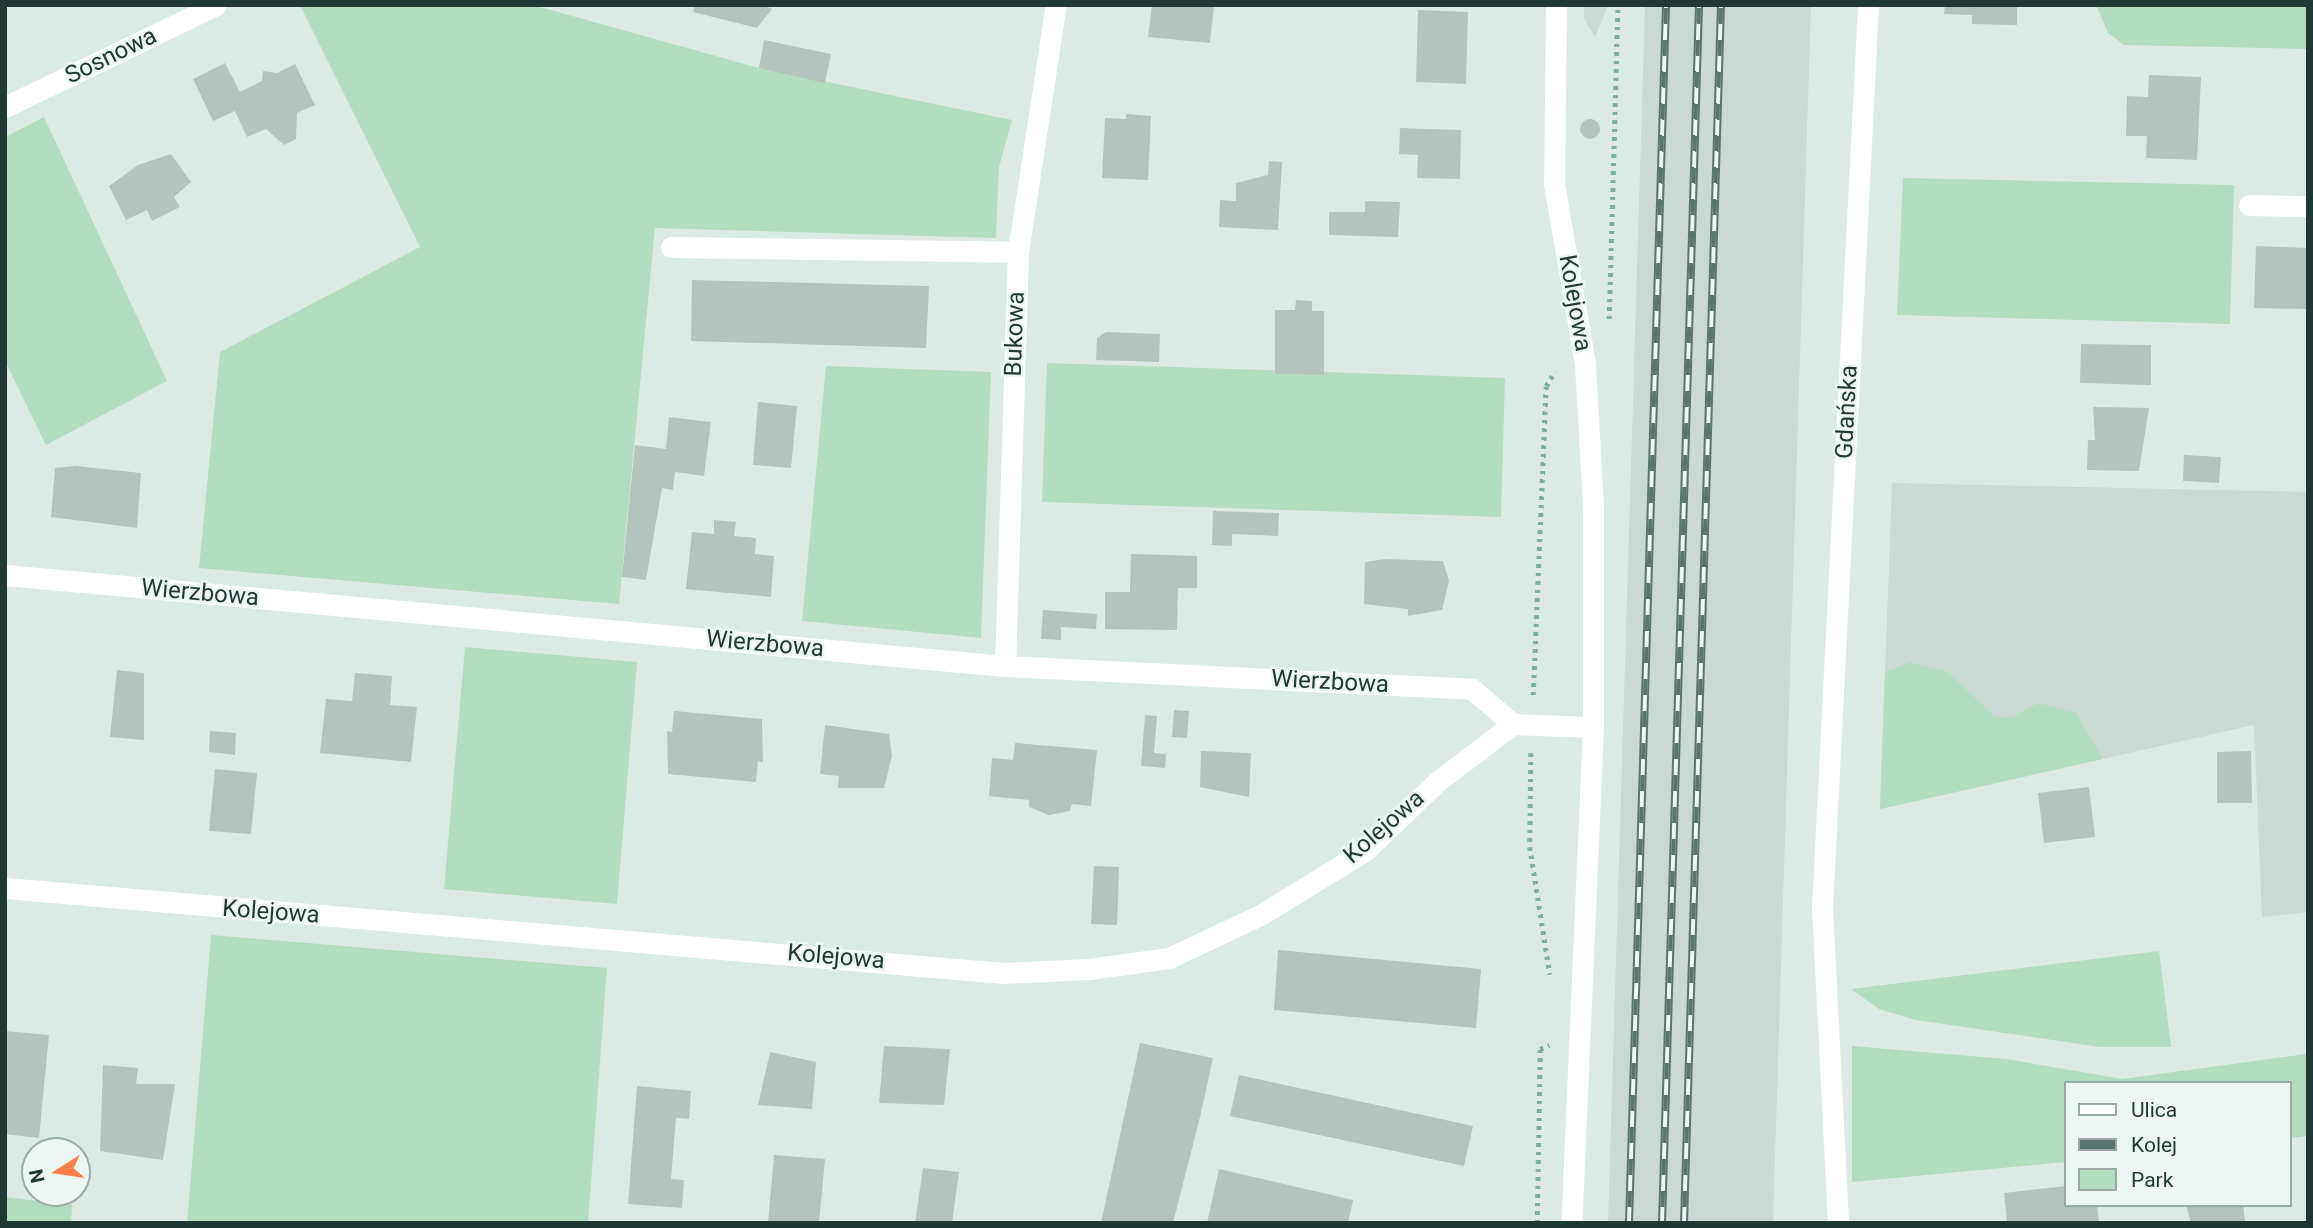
<!DOCTYPE html>
<html>
<head>
<meta charset="utf-8">
<style>
  body { margin:0 }
  #map { position:relative; width:2313px; height:1228px; overflow:hidden; background:#dceae5; font-family:Roboto,sans-serif }
  div>[style] { position:absolute }
  [style*='--x'] { left:calc(var(--x)*1px); top:calc(var(--y)*1px); width:calc(var(--w)*1px); rotate:calc(var(--a)*1deg) }
  .built>* { inset:0; background:#cbd9d4 }
  .green>* { inset:0; background:#b3ddc1 }
  .building>* { inset:0; background:#b2c4be }
  .round { border-radius:50% }
  .path>* { height:4.5px; margin-top:-2.25px; transform-origin:0; background:repeating-linear-gradient(90deg,#7bafa2 0 3.5px,transparent 0 8.5px) }
  .minor>* { height:21px; margin:-10.5px; padding:0 10.5px; transform-origin:10.5px; border-radius:10.5px; background:#fff }
  .rail>* { height:8px; margin-top:-4px; transform-origin:0; background:repeating-linear-gradient(90deg,#edf6f2 0 16px,#57766f 0 32px); box-sizing:border-box; border-block:2px solid #57766f }
  span { translate:-50% -50%; white-space:nowrap; text-align:center; line-height:1.15; -webkit-text-stroke:5px #edf6f2; paint-order:stroke }
  .street-label { font-size:24px; color:#1e3934 }
  .frame { position:absolute; inset:0; border:7px solid #1e3934; pointer-events:none }
  .legend { position:absolute; left:2064px; top:1081px; width:228px; height:126px; box-sizing:border-box; background:#edf6f2; border:2px solid #9aaaa6; margin:0; padding:9px 12px; list-style:none; font-size:21px; color:#1e3934 }
  .legend li { display:flex; align-items:center; gap:14px; height:35px }
  .legend b { width:35px; border:2px solid #9aaaa6 }
  .north { position:absolute; left:21px; top:1137px; width:70px; height:70px; box-sizing:border-box; background:#edf6f2; border:2px solid #9aaaa6; border-radius:50%; rotate:258deg; font-size:19px; font-weight:700; line-height:28px; text-align:center; color:#1e3934 }
  .north::after { content:''; display:block; margin:auto; width:24px; height:32px; background:#fa804a; clip-path:polygon(50% 0,100% 100%,50% 72%,0 100%) }
</style>
</head>
<body>
<div id="map">
  <div class="built">
    <div style="clip-path:polygon(1584px 5px,1608px 5px,1595px 37px,1584px 19px)"></div>
    <div style="clip-path:polygon(1645px 5px,1811px 5px,1773px 1223px,1608px 1223px)"></div>
    <div style="clip-path:polygon(1892px 483px,2308px 492px,2308px 912px,2262px 917px,2254px 725px,1880px 809px)"></div>
  </div>
  <div class="green">
    <div style="clip-path:polygon(300px 5px,533px 5px,759px 68px,1012px 120px,999px 167px,996px 238px,655px 228px,619px 604px,199px 568px,220px 352px,420px 247px)"></div>
    <div style="clip-path:polygon(2096px 5px,2308px 5px,2308px 49px,2124px 45px,2108px 33px)"></div>
    <div style="clip-path:polygon(44px 117px,167px 381px,46px 445px,5px 361px,5px 137px)"></div>
    <div style="clip-path:polygon(1903px 178px,2234px 185px,2230px 324px,1897px 315px)"></div>
    <div style="clip-path:polygon(1047px 363px,1505px 378px,1501px 517px,1042px 502px)"></div>
    <div style="clip-path:polygon(826px 366px,991px 372px,981px 638px,802px 621px)"></div>
    <div style="clip-path:polygon(465px 647px,637px 662px,617px 904px,444px 889px)"></div>
    <div style="clip-path:polygon(1910px 662px,1948px 672px,1995px 717px,2012px 717px,2038px 703px,2076px 713px,2103px 759px,1880px 809px,1885px 672px)"></div>
    <div style="clip-path:polygon(211px 935px,607px 968px,588px 1223px,187px 1223px)"></div>
    <div style="clip-path:polygon(2159px 951px,2171px 1047px,2100px 1047px,1916px 1020px,1879px 1009px,1851px 989px)"></div>
    <div style="clip-path:polygon(1852px 1046px,2006px 1059px,2122px 1079px,2306px 1054px,2308px 1136px,2290px 1138px,2290px 1083px,2066px 1083px,2066px 1162px,1852px 1182px)"></div>
    <div style="clip-path:polygon(5px 1197px,72px 1205px,71px 1223px,5px 1223px)"></div>
  </div>
  <div class="building">
    <div style="clip-path:polygon(695px 5px,763px 5px,772px 9px,757px 28px,693px 12px)"></div>
    <div style="clip-path:polygon(1152px 5px,1214px 5px,1210px 43px,1148px 37px)"></div>
    <div style="clip-path:polygon(1945px 5px,2017px 5px,2017px 25px,1972px 24px,1972px 15px,1944px 14px)"></div>
    <div style="clip-path:polygon(1418px 10px,1468px 12px,1466px 84px,1416px 82px)"></div>
    <div style="clip-path:polygon(764px 40px,831px 54px,825px 83px,759px 68px)"></div>
    <div style="clip-path:polygon(225px 63px,240px 92px,262px 81px,263px 71px,277px 73px,295px 64px,315px 105px,297px 113px,296px 139px,284px 145px,266px 129px,247px 137px,235px 111px,213px 121px,193px 79px)"></div>
    <div style="clip-path:polygon(2149px 75px,2201px 77px,2197px 160px,2146px 158px,2147px 136px,2126px 136px,2127px 96px,2148px 97px)"></div>
    <div style="clip-path:polygon(1126px 114px,1151px 116px,1148px 180px,1102px 178px,1105px 118px,1126px 119px)"></div>
    <div class="round" style="left:1580px;top:119px;width:20px;height:20px"></div>
    <div style="clip-path:polygon(1400px 128px,1461px 130px,1460px 179px,1417px 178px,1418px 155px,1399px 154px)"></div>
    <div style="clip-path:polygon(171px 154px,191px 182px,174px 197px,180px 207px,152px 221px,147px 210px,126px 220px,109px 186px,138px 165px)"></div>
    <div style="clip-path:polygon(1269px 161px,1282px 162px,1278px 230px,1219px 227px,1220px 200px,1236px 201px,1236px 183px,1268px 175px)"></div>
    <div style="clip-path:polygon(1365px 201px,1400px 202px,1398px 237px,1329px 235px,1329px 212px,1365px 212px)"></div>
    <div style="clip-path:polygon(2256px 246px,2308px 248px,2307px 309px,2254px 308px)"></div>
    <div style="clip-path:polygon(692px 280px,929px 286px,926px 348px,691px 341px)"></div>
    <div style="clip-path:polygon(1296px 300px,1312px 301px,1312px 311px,1324px 311px,1324px 375px,1275px 374px,1275px 310px,1295px 310px)"></div>
    <div style="clip-path:polygon(1106px 332px,1160px 334px,1159px 362px,1096px 360px,1097px 338px)"></div>
    <div style="clip-path:polygon(2081px 344px,2151px 345px,2151px 385px,2080px 383px)"></div>
    <div style="clip-path:polygon(758px 402px,797px 406px,791px 468px,753px 465px)"></div>
    <div style="clip-path:polygon(2093px 407px,2149px 408px,2139px 471px,2087px 470px,2088px 440px,2095px 440px)"></div>
    <div style="clip-path:polygon(669px 417px,711px 422px,704px 476px,675px 472px,673px 490px,662px 488px,646px 580px,622px 577px,635px 445px,666px 449px)"></div>
    <div style="clip-path:polygon(2184px 455px,2221px 457px,2219px 483px,2183px 481px)"></div>
    <div style="clip-path:polygon(76px 466px,141px 473px,137px 528px,51px 517px,55px 468px)"></div>
    <div style="clip-path:polygon(1213px 511px,1279px 513px,1278px 536px,1232px 534px,1232px 546px,1212px 545px)"></div>
    <div style="clip-path:polygon(714px 520px,736px 522px,734px 536px,756px 538px,755px 554px,774px 556px,771px 597px,686px 589px,692px 532px,714px 534px)"></div>
    <div style="clip-path:polygon(1131px 554px,1197px 556px,1197px 588px,1178px 588px,1177px 630px,1105px 629px,1105px 592px,1130px 592px)"></div>
    <div style="clip-path:polygon(1385px 559px,1443px 561px,1449px 581px,1442px 610px,1408px 616px,1408px 609px,1364px 604px,1365px 562px)"></div>
    <div style="clip-path:polygon(1043px 610px,1097px 614px,1096px 629px,1061px 627px,1061px 640px,1041px 639px)"></div>
    <div style="clip-path:polygon(117px 670px,144px 673px,144px 740px,110px 737px)"></div>
    <div style="clip-path:polygon(355px 673px,392px 676px,390px 705px,417px 707px,411px 762px,320px 753px,326px 699px,352px 701px)"></div>
    <div style="clip-path:polygon(1174px 710px,1189px 711px,1187px 738px,1172px 737px)"></div>
    <div style="clip-path:polygon(674px 711px,762px 719px,763px 762px,758px 761px,756px 782px,668px 774px,667px 731px,672px 732px)"></div>
    <div style="clip-path:polygon(1145px 715px,1157px 716px,1154px 753px,1166px 754px,1165px 768px,1141px 766px)"></div>
    <div style="clip-path:polygon(825px 725px,889px 734px,892px 756px,884px 788px,838px 788px,839px 776px,820px 774px)"></div>
    <div style="clip-path:polygon(210px 731px,236px 733px,235px 755px,209px 752px)"></div>
    <div style="clip-path:polygon(1015px 743px,1097px 750px,1091px 806px,1072px 804px,1070px 811px,1049px 815px,1029px 807px,1029px 800px,989px 796px,992px 758px,1013px 760px)"></div>
    <div style="clip-path:polygon(1201px 751px,1251px 753px,1249px 797px,1200px 787px)"></div>
    <div style="clip-path:polygon(2251px 751px,2252px 803px,2217px 803px,2217px 752px)"></div>
    <div style="clip-path:polygon(215px 769px,257px 773px,251px 834px,209px 831px)"></div>
    <div style="clip-path:polygon(2089px 787px,2095px 837px,2044px 843px,2038px 793px)"></div>
    <div style="clip-path:polygon(1094px 866px,1119px 867px,1117px 925px,1091px 924px)"></div>
    <div style="clip-path:polygon(1278px 950px,1481px 969px,1476px 1028px,1274px 1010px)"></div>
    <div style="clip-path:polygon(5px 1031px,49px 1035px,39px 1138px,5px 1134px)"></div>
    <div style="clip-path:polygon(1140px 1043px,1213px 1058px,1200px 1117px,1173px 1223px,1101px 1223px)"></div>
    <div style="clip-path:polygon(884px 1046px,950px 1049px,944px 1105px,879px 1103px)"></div>
    <div style="clip-path:polygon(770px 1052px,816px 1062px,812px 1109px,758px 1105px)"></div>
    <div style="clip-path:polygon(103px 1065px,138px 1068px,136px 1084px,175px 1084px,163px 1160px,100px 1151px)"></div>
    <div style="clip-path:polygon(1239px 1075px,1473px 1126px,1464px 1166px,1230px 1116px)"></div>
    <div style="clip-path:polygon(637px 1086px,691px 1091px,689px 1119px,676px 1118px,671px 1179px,684px 1180px,682px 1208px,628px 1204px)"></div>
    <div style="clip-path:polygon(774px 1155px,825px 1159px,819px 1223px,768px 1223px)"></div>
    <div style="clip-path:polygon(923px 1168px,959px 1172px,952px 1223px,915px 1223px)"></div>
    <div style="clip-path:polygon(1219px 1169px,1353px 1200px,1348px 1223px,1207px 1223px)"></div>
    <div style="clip-path:polygon(2066px 1186px,2066px 1205px,2097px 1205px,2099px 1223px,2007px 1223px,2004px 1193px)"></div>
    <div style="clip-path:polygon(2186px 1205px,2243px 1205px,2245px 1223px,2191px 1223px)"></div>
  </div>
  <div class="path">
    <div style="--x:1609;--y:319;--w:314;--a:-88.4"></div>
    <div style="--x:1533;--y:695;--w:309;--a:-87.6"></div>
    <div style="--x:1546;--y:386;--w:17;--a:-59"></div>
    <div style="--x:1531;--y:753;--w:94;--a:90.6"></div>
    <div style="--x:1530;--y:847;--w:129;--a:81.1"></div>
    <div style="--x:1537;--y:1223;--w:174;--a:-89"></div>
    <div style="--x:1540;--y:1049;--w:10;--a:-24"></div>
  </div>
  <div class="minor">
    <div style="--x:1556;--y:5;--w:179;--a:90.6"></div>
    <div style="--x:1554;--y:184;--w:183;--a:80.2"></div>
    <div style="--x:1585;--y:364;--w:144;--a:86.8"></div>
    <div style="--x:1593;--y:508;--w:219;--a:90"></div>
    <div style="--x:1593;--y:727;--w:496;--a:92.5"></div>
    <div style="--x:5;--y:107;--w:234;--a:-25.8"></div>
    <div style="--x:2249;--y:205;--w:59;--a:1"></div>
    <div style="--x:671;--y:247;--w:347;--a:0.8"></div>
    <div style="--x:5;--y:575;--w:1004;--a:5.2"></div>
    <div style="--x:1005;--y:666;--w:468;--a:2.8"></div>
    <div style="--x:1472;--y:689;--w:54;--a:40.5"></div>
    <div style="--x:1005;--y:666;--w:414;--a:-88.2"></div>
    <div style="--x:1018;--y:252;--w:250;--a:-81.3"></div>
    <div style="--x:5;--y:888;--w:1002;--a:4.87"></div>
    <div style="--x:1003;--y:973;--w:86;--a:-2.7"></div>
    <div style="--x:1089;--y:969;--w:81;--a:-7.8"></div>
    <div style="--x:1169;--y:958;--w:103;--a:-25.3"></div>
    <div style="--x:1262;--y:914;--w:122;--a:-31.6"></div>
    <div style="--x:1366;--y:850;--w:100;--a:-43.8"></div>
    <div style="--x:1438;--y:781;--w:94;--a:-37.2"></div>
    <div style="--x:1513;--y:724;--w:80;--a:2.1"></div>
    <div style="--x:1838;--y:1223;--w:315;--a:-92.9"></div>
    <div style="--x:1822;--y:908;--w:904;--a:-87.08"></div>
  </div>
  <div class="rail">
    <div style="--x:1629;--y:1223;--w:1219;--a:-88.26"></div>
    <div style="--x:1662;--y:1223;--w:1219;--a:-88.26"></div>
    <div style="--x:1684;--y:1223;--w:1219;--a:-88.26"></div>
  </div>
  <div class="street-label">
    <span style="left:111px;top:56px;rotate:-26deg">Sosnowa</span>
    <span style="left:1575px;top:303px;rotate:80deg">Kolejowa</span>
    <span style="left:1015px;top:334px;rotate:-88deg">Bukowa</span>
    <span style="left:1847px;top:412px;rotate:-87deg">Gdańska</span>
    <span style="left:200px;top:593px;rotate:5deg">Wierzbowa</span>
    <span style="left:765px;top:644px;rotate:5deg">Wierzbowa</span>
    <span style="left:1330px;top:682px;rotate:3deg">Wierzbowa</span>
    <span style="left:1384px;top:827px;rotate:-41deg">Kolejowa</span>
    <span style="left:271px;top:912px;rotate:4deg">Kolejowa</span>
    <span style="left:836px;top:957px;rotate:5deg">Kolejowa</span>
  </div>
  <div class="frame"></div>
  <ul class="legend">
  <li><b style="height:9px;background:#fff"></b>Ulica</li>
  <li><b style="height:9px;background:#57766f"></b>Kolej</li>
  <li><b style="height:19px;background:#b3ddc1"></b>Park</li>
  </ul>
  <div class="north">N</div>
</div>
</body>
</html>
